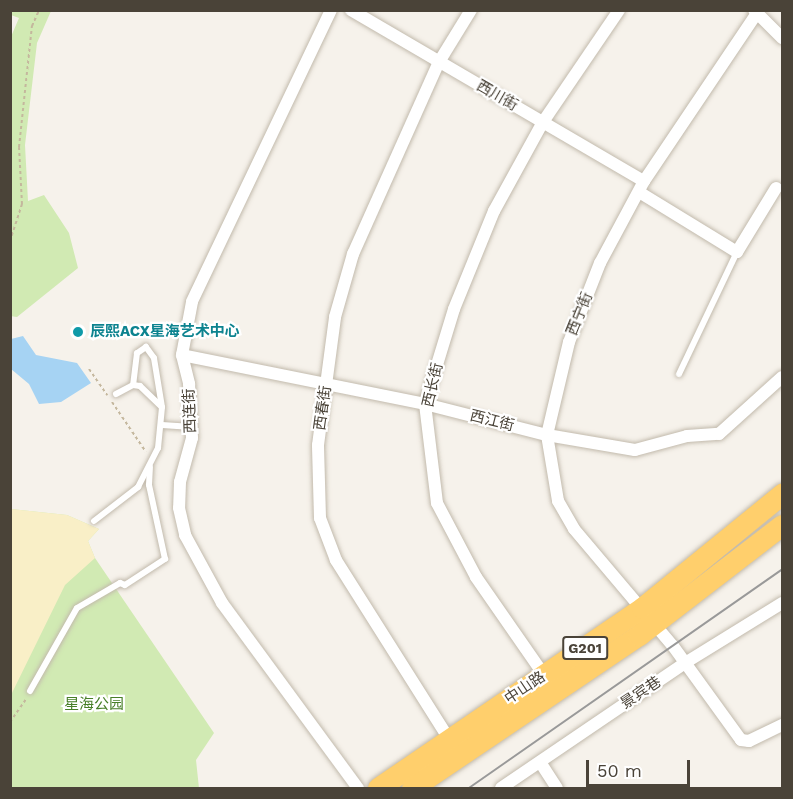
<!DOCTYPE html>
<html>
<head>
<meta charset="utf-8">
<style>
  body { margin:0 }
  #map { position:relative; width:793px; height:799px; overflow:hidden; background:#f6f2eb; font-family:"Work Sans","Noto Sans SC",sans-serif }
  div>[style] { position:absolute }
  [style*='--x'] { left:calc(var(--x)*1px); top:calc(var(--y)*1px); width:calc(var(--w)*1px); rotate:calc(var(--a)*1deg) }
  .green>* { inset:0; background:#d1eab3 }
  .sand>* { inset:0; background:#f9efc7 }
  .water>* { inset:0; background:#a6d3f3 }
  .path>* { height:2px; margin-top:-1px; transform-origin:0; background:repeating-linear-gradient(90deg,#c4b79d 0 3px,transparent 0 6px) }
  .roads { filter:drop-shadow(0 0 2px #c2baac) drop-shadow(0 0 2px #c2baac) }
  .lane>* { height:6px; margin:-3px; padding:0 3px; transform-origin:3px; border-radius:3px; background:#fff }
  .street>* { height:12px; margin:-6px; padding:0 6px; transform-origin:6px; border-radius:6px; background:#fff }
  .highway>* { height:21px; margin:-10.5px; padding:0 10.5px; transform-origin:10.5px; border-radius:10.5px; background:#ffcf6c }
  .tram>* { height:1.5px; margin:-0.75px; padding:0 0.75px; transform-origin:0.75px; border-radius:0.75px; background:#999 }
  .dots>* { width:16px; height:16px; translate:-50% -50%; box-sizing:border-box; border:3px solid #fff; border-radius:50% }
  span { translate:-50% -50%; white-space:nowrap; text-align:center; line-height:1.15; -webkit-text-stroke:4.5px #fff; paint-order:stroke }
  .shield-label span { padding:2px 4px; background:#fff; border:2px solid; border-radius:4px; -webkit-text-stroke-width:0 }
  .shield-label { font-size:14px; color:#4a4338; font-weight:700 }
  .street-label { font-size:15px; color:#4a4338 }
  .culture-label { font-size:15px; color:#0d838f; font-weight:700 }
  .left { translate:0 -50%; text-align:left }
  .park-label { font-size:15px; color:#487f28 }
  .frame { position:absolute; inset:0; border:12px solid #4a4338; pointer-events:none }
  .scale { position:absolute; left:586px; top:760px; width:104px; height:27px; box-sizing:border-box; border:3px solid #4a4338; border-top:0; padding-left:8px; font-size:18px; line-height:21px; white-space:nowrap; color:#4a4338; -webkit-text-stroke:4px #fff; paint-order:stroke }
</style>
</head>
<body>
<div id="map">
  <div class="green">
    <div style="clip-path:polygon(12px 11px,51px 11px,37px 43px,25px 145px,28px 201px,44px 195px,69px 233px,78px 268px,17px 317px,10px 316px,10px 39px,19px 18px,11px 15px)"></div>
    <div style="clip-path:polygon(11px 509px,67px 515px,99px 529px,88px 541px,95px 558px,214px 733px,196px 760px,199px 788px,11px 788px)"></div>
  </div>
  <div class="sand">
    <div style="clip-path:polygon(11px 509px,67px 515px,99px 529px,88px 541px,95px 558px,65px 585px,11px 695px)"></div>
  </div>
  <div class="water">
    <div style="clip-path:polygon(23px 336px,36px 355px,77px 363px,91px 383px,61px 402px,39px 404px,29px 384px,11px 369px,11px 339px)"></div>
  </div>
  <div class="path">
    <div style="--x:10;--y:241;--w:39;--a:-72"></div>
    <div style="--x:22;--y:204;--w:57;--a:-93"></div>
    <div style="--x:19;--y:147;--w:122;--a:-83.9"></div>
    <div style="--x:32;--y:26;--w:17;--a:-66"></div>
    <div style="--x:89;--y:369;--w:32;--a:55"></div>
    <div style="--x:112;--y:402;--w:60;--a:55.8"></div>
    <div style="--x:10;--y:722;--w:28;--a:-55"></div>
  </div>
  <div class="roads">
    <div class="lane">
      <div style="--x:679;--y:374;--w:135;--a:-64.6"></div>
      <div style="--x:116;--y:394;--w:19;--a:-28"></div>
      <div style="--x:133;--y:385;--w:7;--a:8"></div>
      <div style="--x:140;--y:386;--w:30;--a:44"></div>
      <div style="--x:162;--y:425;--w:30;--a:4"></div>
      <div style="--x:94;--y:521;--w:56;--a:-37.7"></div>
      <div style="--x:138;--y:487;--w:44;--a:-62.9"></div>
      <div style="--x:158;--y:448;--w:41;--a:-84.4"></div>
      <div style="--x:162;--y:407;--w:50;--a:-99.3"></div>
      <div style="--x:154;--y:358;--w:14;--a:-126"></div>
      <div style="--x:146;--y:347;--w:11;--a:146"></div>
      <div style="--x:137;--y:353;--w:32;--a:97"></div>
      <div style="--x:30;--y:691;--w:95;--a:-60.5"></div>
      <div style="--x:77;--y:608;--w:50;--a:-30.2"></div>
      <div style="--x:120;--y:583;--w:5;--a:22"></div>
      <div style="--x:125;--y:585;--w:48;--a:-33"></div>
      <div style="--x:165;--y:559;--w:76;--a:-102.2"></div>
      <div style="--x:149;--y:485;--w:18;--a:-87"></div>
    </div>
    <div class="street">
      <div style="--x:331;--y:10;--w:323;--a:115.5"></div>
      <div style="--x:192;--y:302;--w:54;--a:100.7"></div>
      <div style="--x:182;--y:355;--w:30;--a:76"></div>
      <div style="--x:189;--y:384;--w:54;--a:86.8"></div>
      <div style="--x:192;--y:438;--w:46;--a:105.3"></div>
      <div style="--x:180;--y:482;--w:26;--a:92"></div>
      <div style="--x:179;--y:508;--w:28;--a:77"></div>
      <div style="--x:185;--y:535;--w:77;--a:61.4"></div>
      <div style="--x:222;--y:603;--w:230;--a:53.7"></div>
      <div style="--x:351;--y:10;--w:339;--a:30.3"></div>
      <div style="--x:754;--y:10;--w:40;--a:45"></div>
      <div style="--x:757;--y:13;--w:202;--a:123.9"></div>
      <div style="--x:644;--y:181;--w:93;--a:118.2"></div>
      <div style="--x:600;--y:263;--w:85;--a:111.4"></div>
      <div style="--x:569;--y:342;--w:96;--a:103.3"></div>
      <div style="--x:547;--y:435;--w:67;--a:80.5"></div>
      <div style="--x:558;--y:501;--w:32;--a:60"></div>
      <div style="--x:574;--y:529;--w:153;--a:49.8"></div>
      <div style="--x:673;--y:646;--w:116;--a:54.1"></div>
      <div style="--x:741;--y:740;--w:8;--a:7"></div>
      <div style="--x:749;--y:741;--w:37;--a:-26"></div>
      <div style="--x:639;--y:192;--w:115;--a:31.5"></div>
      <div style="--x:737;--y:252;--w:75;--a:-58.6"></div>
      <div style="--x:182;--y:355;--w:248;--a:11.4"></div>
      <div style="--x:425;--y:404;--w:126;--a:14.3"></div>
      <div style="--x:547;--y:435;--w:89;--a:9.7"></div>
      <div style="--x:635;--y:450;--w:54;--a:-15.1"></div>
      <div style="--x:687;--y:436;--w:32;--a:-4"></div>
      <div style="--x:719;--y:434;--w:85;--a:-42.1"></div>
      <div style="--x:544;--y:675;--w:119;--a:-124.8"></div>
      <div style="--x:476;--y:577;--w:84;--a:-117.8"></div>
      <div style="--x:437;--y:503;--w:100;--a:-96.9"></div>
      <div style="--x:425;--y:404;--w:99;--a:-73"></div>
      <div style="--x:454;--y:309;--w:106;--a:-67.8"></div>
      <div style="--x:494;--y:211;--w:102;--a:-61.2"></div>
      <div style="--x:543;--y:122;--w:135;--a:-55.8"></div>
      <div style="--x:449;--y:739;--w:212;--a:-122.3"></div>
      <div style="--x:336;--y:560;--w:45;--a:-110.9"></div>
      <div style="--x:320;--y:518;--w:73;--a:-91.6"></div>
      <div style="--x:318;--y:445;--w:129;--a:-82.4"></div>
      <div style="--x:335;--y:317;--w:66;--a:-74.1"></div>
      <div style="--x:353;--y:254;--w:210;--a:-65.9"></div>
      <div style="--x:439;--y:62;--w:61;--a:-58.4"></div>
      <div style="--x:540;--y:762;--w:31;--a:57"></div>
      <div style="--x:501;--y:788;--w:222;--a:-34.2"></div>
      <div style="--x:685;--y:663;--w:114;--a:-31.7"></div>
    </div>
    <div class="highway">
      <div style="--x:378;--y:788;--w:320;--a:-34.3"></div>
      <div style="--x:642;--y:608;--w:181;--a:-39.2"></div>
      <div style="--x:412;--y:788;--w:274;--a:-34"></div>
      <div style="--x:639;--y:635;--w:180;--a:-37.6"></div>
    </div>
  </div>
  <div class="tram">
    <div style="--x:469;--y:788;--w:381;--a:-34.9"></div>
  </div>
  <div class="dots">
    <div style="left:78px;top:332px;background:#0f9aa8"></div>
  </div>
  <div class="shield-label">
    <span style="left:585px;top:648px">G201</span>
  </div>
  <div class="street-label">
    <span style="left:497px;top:96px;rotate:30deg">西川街</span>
    <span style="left:580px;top:314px;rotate:-68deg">西宁街</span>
    <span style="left:433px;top:385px;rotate:-77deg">西长街</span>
    <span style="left:323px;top:408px;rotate:-82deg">西春街</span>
    <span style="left:190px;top:411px;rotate:-92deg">西连街</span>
    <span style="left:492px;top:421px;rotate:14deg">西江街</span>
    <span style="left:525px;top:688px;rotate:-34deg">中山路</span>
    <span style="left:641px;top:693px;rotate:-34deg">景宾巷</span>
  </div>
  <div class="culture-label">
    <span class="left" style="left:90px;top:332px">辰熙ACX星海艺术中心</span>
  </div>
  <div class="park-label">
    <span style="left:94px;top:705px">星海公园</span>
  </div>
  <div class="frame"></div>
  <div class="scale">50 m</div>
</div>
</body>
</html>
